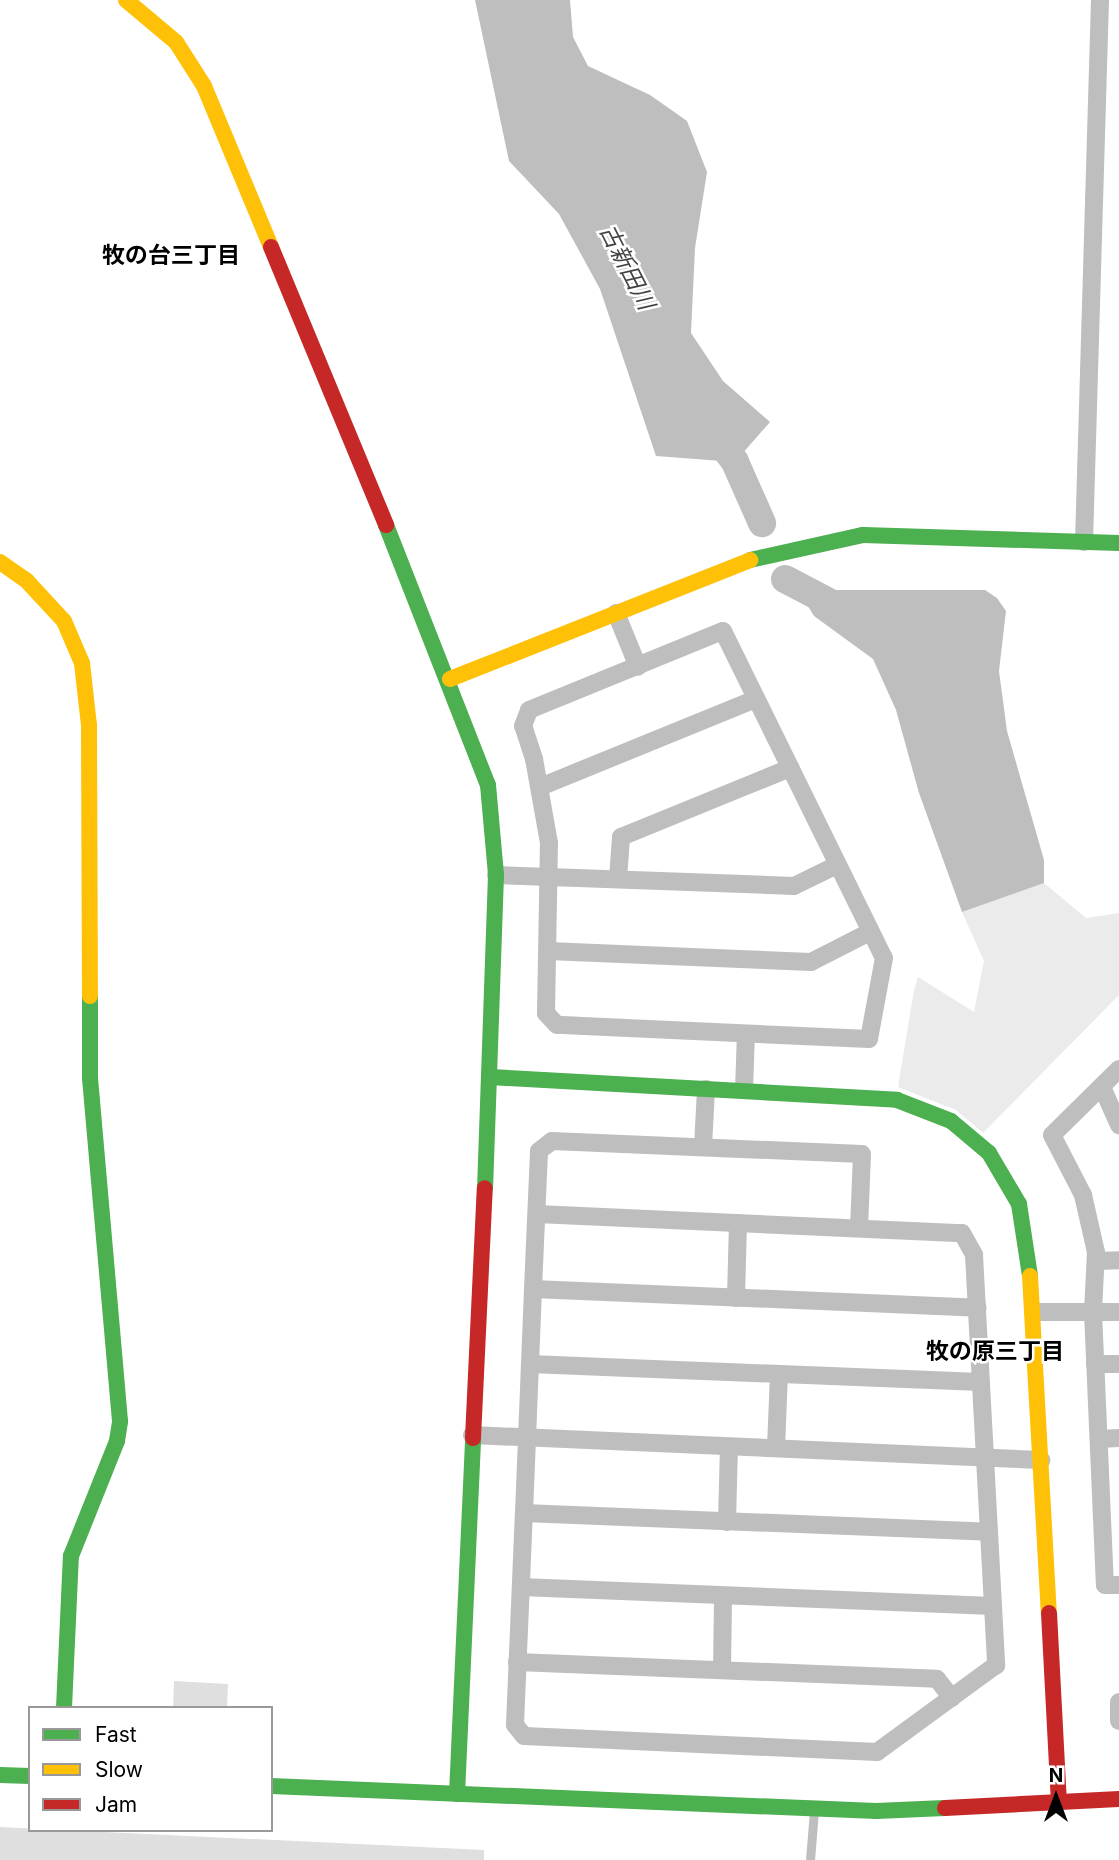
<!DOCTYPE html>
<html>
<head>
<meta charset="utf-8">
<style>
  body { margin:0 }
  #map { position:relative; width:1119px; height:1860px; overflow:hidden; background:#fff; font-family:Inter,"Noto Sans JP",sans-serif }
  div>[style] { position:absolute }
  [style*='--x'] { left:calc(var(--x)*1px); top:calc(var(--y)*1px); width:calc(var(--w)*1px); rotate:calc(var(--a)*1deg) }
  .green>* { inset:0; background:#ebebeb }
  .water>* { inset:0; background:#bebebe }
  .river>* { height:28px; margin:-14px; padding:0 14px; transform-origin:14px; border-radius:14px; background:#bebebe }
  .building>* { inset:0; background:#dfdfdf }
  .lane>* { height:9px; margin:-4.5px; padding:0 4.5px; transform-origin:4.5px; border-radius:4.5px; background:#bebebe }
  .street>* { height:18px; margin:-9px; padding:0 9px; transform-origin:9px; border-radius:9px; background:#bebebe }
  .fast>* { height:16px; margin:-8px; padding:0 8px; transform-origin:8px; border-radius:8px; background:#4caf50 }
  .slow>* { height:16px; margin:-8px; padding:0 8px; transform-origin:8px; border-radius:8px; background:#ffc107 }
  .jam>* { height:16px; margin:-8px; padding:0 8px; transform-origin:8px; border-radius:8px; background:#c62828 }
  span { translate:-50% -50%; white-space:nowrap; text-align:center; line-height:1.15; -webkit-text-stroke:5px #fff; paint-order:stroke }
  .neighbourhood-label { font-size:23px; color:#000; font-weight:700 }
  .water-label { font-size:23px; color:#434343; font-style:italic }
  .legend { position:absolute; left:28px; top:1706px; width:245px; height:126px; box-sizing:border-box; background:#fff; border:2px solid #999; margin:0; padding:9px 12px; list-style:none; font-size:21px; color:#000 }
  .legend li { display:flex; align-items:center; gap:14px; height:35px }
  .legend b { width:35px; border:2px solid #999 }
  .north { position:absolute; left:1021px; top:1762px; width:70px; height:70px; -webkit-text-stroke:5px #fff; paint-order:stroke; rotate:0deg; font-size:19px; font-weight:700; line-height:28px; text-align:center; color:#000 }
  .north::after { content:''; display:block; margin:auto; width:24px; height:32px; background:#000; clip-path:polygon(50% 0,100% 100%,50% 72%,0 100%) }
</style>
</head>
<body>
<div id="map">
  <div class="green">
    <div style="clip-path:polygon(1044px 883px,1086px 918px,1119px 913px,1119px 995px,983px 1133px,956px 1110px,898px 1087px,914px 990px,918px 977px,974px 1012px,984px 961px,962px 912px)"></div>
  </div>
  <div class="water">
    <div style="clip-path:polygon(475px 0,570px 0,573px 37px,588px 66px,650px 95px,687px 121px,707px 172px,695px 248px,691px 333px,723px 381px,770px 422px,735px 462px,656px 456px,600px 289px,559px 214px,509px 161px)"></div>
    <div style="clip-path:polygon(838px 590px,985px 590px,997px 598px,1006px 611px,999px 671px,1007px 731px,1044px 860px,1044px 883px,962px 912px,919px 793px,896px 710px,873px 659px,814px 616px,806px 603px,810px 594px)"></div>
  </div>
  <div class="river">
    <div style="--x:711;--y:431;--w:39;--a:52"></div>
    <div style="--x:735;--y:462;--w:67;--a:66.1"></div>
    <div style="--x:785;--y:579;--w:67;--a:27.7"></div>
  </div>
  <div class="building">
    <div style="clip-path:polygon(174px 1681px,228px 1684px,227px 1708px,173px 1708px)"></div>
    <div style="clip-path:polygon(0 1827px,484px 1850px,484px 1860px,0 1860px)"></div>
  </div>
  <div class="lane">
    <div style="--x:810;--y:1860;--w:50;--a:-85.4"></div>
  </div>
  <div class="street">
    <div style="--x:1084;--y:542;--w:542;--a:-88.31"></div>
    <div style="--x:616;--y:613;--w:58;--a:67.8"></div>
    <div style="--x:723;--y:631;--w:364;--a:63.8"></div>
    <div style="--x:884;--y:958;--w:82;--a:100.5"></div>
    <div style="--x:869;--y:1039;--w:312;--a:-177.4"></div>
    <div style="--x:557;--y:1025;--w:16;--a:-133"></div>
    <div style="--x:546;--y:1013;--w:170;--a:-89"></div>
    <div style="--x:549;--y:843;--w:85;--a:-100.1"></div>
    <div style="--x:534;--y:759;--w:35;--a:-108"></div>
    <div style="--x:523;--y:726;--w:17;--a:-69"></div>
    <div style="--x:529;--y:710;--w:209;--a:-22.2"></div>
    <div style="--x:540;--y:787;--w:233;--a:-22.2"></div>
    <div style="--x:496;--y:875;--w:298;--a:2.1"></div>
    <div style="--x:794;--y:886;--w:48;--a:-26"></div>
    <div style="--x:618;--y:879;--w:42;--a:-85.9"></div>
    <div style="--x:621;--y:837;--w:183;--a:-22.2"></div>
    <div style="--x:548;--y:951;--w:263;--a:2.4"></div>
    <div style="--x:811;--y:962;--w:66;--a:-27"></div>
    <div style="--x:1119;--y:1069;--w:94;--a:135.4"></div>
    <div style="--x:1052;--y:1135;--w:68;--a:62.7"></div>
    <div style="--x:1083;--y:1195;--w:58;--a:77.2"></div>
    <div style="--x:1096;--y:1252;--w:60;--a:92.9"></div>
    <div style="--x:1093;--y:1312;--w:273;--a:87.5"></div>
    <div style="--x:1105;--y:1585;--w:14;--a:0"></div>
    <div style="--x:1102;--y:1087;--w:42;--a:65.9"></div>
    <div style="--x:744;--y:1090;--w:56;--a:-88"></div>
    <div style="--x:703;--y:1147;--w:58;--a:-87"></div>
    <div style="--x:537;--y:1214;--w:425;--a:2.6"></div>
    <div style="--x:962;--y:1233;--w:25;--a:61"></div>
    <div style="--x:974;--y:1255;--w:411;--a:86.9"></div>
    <div style="--x:996;--y:1665;--w:147;--a:143.8"></div>
    <div style="--x:877;--y:1752;--w:353;--a:-177.4"></div>
    <div style="--x:524;--y:1736;--w:14;--a:-129"></div>
    <div style="--x:515;--y:1725;--w:212;--a:-87.6"></div>
    <div style="--x:524;--y:1513;--w:149;--a:-87.7"></div>
    <div style="--x:530;--y:1364;--w:75;--a:-87.7"></div>
    <div style="--x:533;--y:1289;--w:138;--a:-87.5"></div>
    <div style="--x:539;--y:1151;--w:16;--a:-38"></div>
    <div style="--x:552;--y:1141;--w:310;--a:2.4"></div>
    <div style="--x:862;--y:1154;--w:74;--a:92.3"></div>
    <div style="--x:1096;--y:1261;--w:23;--a:-2"></div>
    <div style="--x:533;--y:1289;--w:445;--a:2.4"></div>
    <div style="--x:736;--y:1298;--w:75;--a:-88.5"></div>
    <div style="--x:1033;--y:1312;--w:86;--a:0"></div>
    <div style="--x:530;--y:1364;--w:451;--a:2.3"></div>
    <div style="--x:1095;--y:1364;--w:24;--a:0"></div>
    <div style="--x:472;--y:1435;--w:570;--a:2.52"></div>
    <div style="--x:1099;--y:1439;--w:20;--a:-3"></div>
    <div style="--x:776;--y:1448;--w:74;--a:-87.7"></div>
    <div style="--x:524;--y:1513;--w:465;--a:2.3"></div>
    <div style="--x:727;--y:1522;--w:75;--a:-88.5"></div>
    <div style="--x:521;--y:1587;--w:472;--a:2.3"></div>
    <div style="--x:517;--y:1662;--w:420;--a:2.3"></div>
    <div style="--x:937;--y:1679;--w:24;--a:52"></div>
    <div style="--x:722;--y:1670;--w:74;--a:-89.2"></div>
    <div style="--x:1119;--y:1702;--w:19;--a:90"></div>
  </div>
  <div class="fast">
    <div style="--x:386;--y:525;--w:279;--a:68.6"></div>
    <div style="--x:488;--y:785;--w:90;--a:84.9"></div>
    <div style="--x:496;--y:875;--w:313;--a:92"></div>
    <div style="--x:750;--y:560;--w:116;--a:-12.5"></div>
    <div style="--x:863;--y:535;--w:256;--a:1.8"></div>
    <div style="--x:490;--y:1077;--w:408;--a:3.2"></div>
    <div style="--x:897;--y:1100;--w:58;--a:21.3"></div>
    <div style="--x:951;--y:1121;--w:50;--a:40.1"></div>
    <div style="--x:989;--y:1153;--w:59;--a:59.5"></div>
    <div style="--x:1019;--y:1204;--w:73;--a:81.3"></div>
    <div style="--x:64;--y:1708;--w:152;--a:-87.4"></div>
    <div style="--x:71;--y:1556;--w:124;--a:-68.2"></div>
    <div style="--x:117;--y:1441;--w:20;--a:-81"></div>
    <div style="--x:120;--y:1421;--w:344;--a:-95"></div>
    <div style="--x:90;--y:1078;--w:82;--a:-90"></div>
    <div style="--x:0;--y:1775;--w:30;--a:2"></div>
    <div style="--x:271;--y:1786;--w:606;--a:2.37"></div>
    <div style="--x:876;--y:1811;--w:69;--a:-2.5"></div>
    <div style="--x:457;--y:1794;--w:356;--a:-87.4"></div>
  </div>
  <div class="slow">
    <div style="--x:126;--y:0;--w:65;--a:40"></div>
    <div style="--x:176;--y:42;--w:52;--a:57.5"></div>
    <div style="--x:204;--y:86;--w:174;--a:67.4"></div>
    <div style="--x:0;--y:562;--w:32;--a:35"></div>
    <div style="--x:26;--y:580;--w:56;--a:47.2"></div>
    <div style="--x:64;--y:621;--w:46;--a:66.8"></div>
    <div style="--x:82;--y:663;--w:62;--a:83.6"></div>
    <div style="--x:89;--y:725;--w:271;--a:89.8"></div>
    <div style="--x:450;--y:679;--w:323;--a:-21.6"></div>
    <div style="--x:1030;--y:1276;--w:338;--a:86.8"></div>
  </div>
  <div class="jam">
    <div style="--x:271;--y:247;--w:301;--a:67.5"></div>
    <div style="--x:473;--y:1438;--w:250;--a:-87.3"></div>
    <div style="--x:1049;--y:1613;--w:189;--a:87"></div>
    <div style="--x:945;--y:1808;--w:174;--a:-3"></div>
  </div>
  <div class="neighbourhood-label">
    <span style="left:171px;top:255px">牧の台三丁目</span>
    <span style="left:995px;top:1351px">牧の原三丁目</span>
  </div>
  <div class="water-label">
    <span style="left:627px;top:267px;rotate:63deg">古新田川</span>
  </div>
  <ul class="legend">
  <li><b style="height:9px;background:#4caf50"></b>Fast</li>
  <li><b style="height:9px;background:#ffc107"></b>Slow</li>
  <li><b style="height:9px;background:#c62828"></b>Jam</li>
  </ul>
  <div class="north">N</div>
</div>
</body>
</html>
